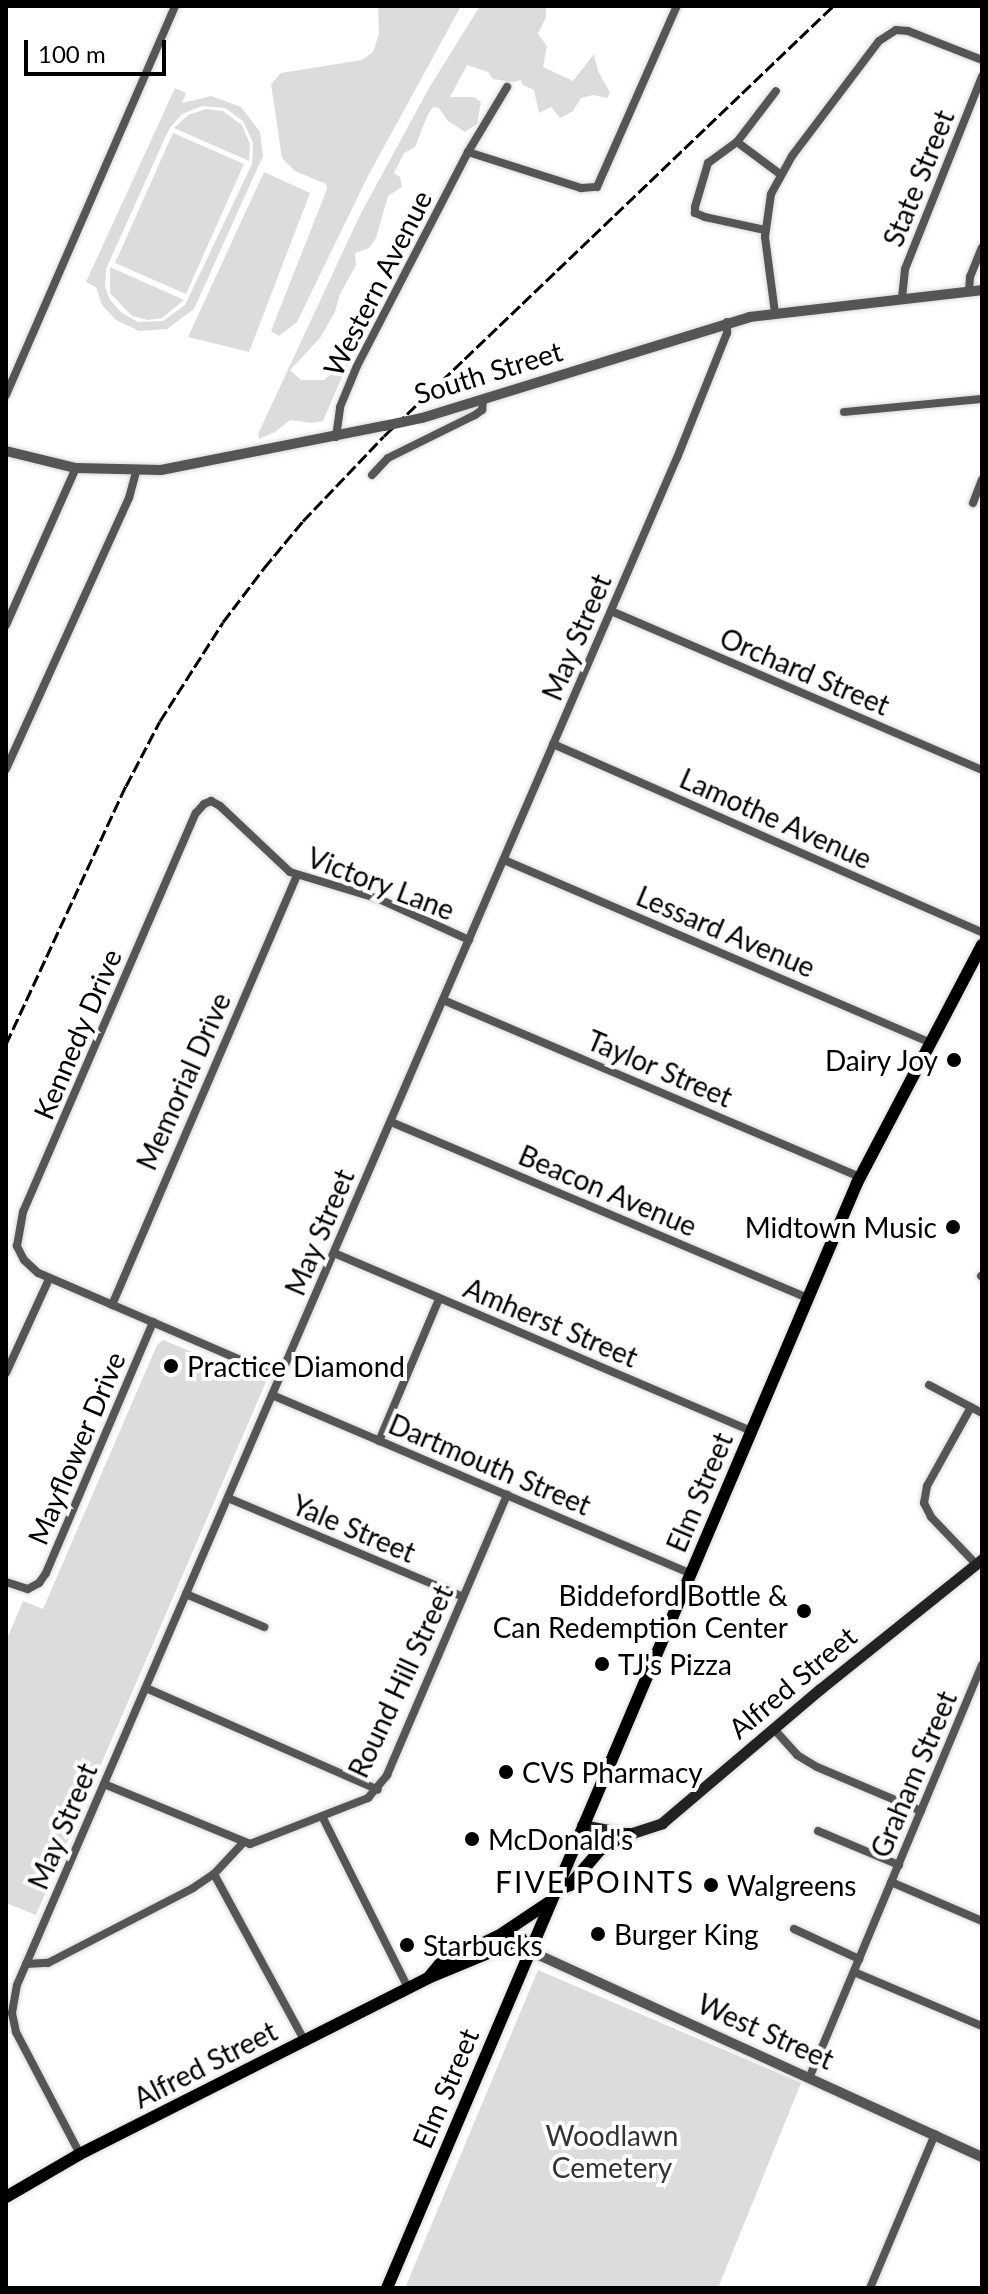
<!DOCTYPE html>
<html>
<head>
<meta charset="utf-8">
<style>
  body { margin:0 }
  #map { position:relative; width:988px; height:2294px; overflow:hidden; background:#fff; font-family:Lato,sans-serif }
  div>[style] { position:absolute }
  [style*='--x'] { left:calc(var(--x)*1px); top:calc(var(--y)*1px); width:calc(var(--w)*1px); rotate:calc(var(--a)*1deg) }
  .green>* { inset:0; background:#dcdcdc }
  .roads { filter:drop-shadow(0 0 2px #dbdbdb) drop-shadow(0 0 2px #dbdbdb) }
  .minor>* { height:8px; margin:-4px; padding:0 4px; transform-origin:4px; border-radius:4px; background:#555 }
  .tertiary>* { height:10px; margin:-5px; padding:0 5px; transform-origin:5px; border-radius:5px; background:#555 }
  .secondary>* { height:11px; margin:-5.5px; padding:0 5.5px; transform-origin:5.5px; border-radius:5.5px; background:#222 }
  .primary>* { height:12px; margin:-6px; padding:0 6px; transform-origin:6px; border-radius:6px; background:#000 }
  .rail>* { height:3px; margin-top:-1.5px; transform-origin:0; background:repeating-linear-gradient(90deg,#000 0 12px,transparent 0 16px) }
  .tertiary-bridge>* { height:10px; margin:-5px; padding:0 5px; transform-origin:5px; border-radius:5px; background:#555 }
  .dots>* { width:22px; height:22px; translate:-50% -50%; box-sizing:border-box; border:4px solid #fff; border-radius:50% }
  span { translate:-50% -50%; white-space:nowrap; text-align:center; line-height:1.15; -webkit-text-stroke:8px #fff; paint-order:stroke }
  .street-label { font-size:28px; color:#000 }
  .poi-label { font-size:28px; color:#000 }
  .right { translate:-100% -50%; text-align:right }
  .left { translate:0 -50%; text-align:left }
  .park-label { font-size:28px; color:#333 }
  .neighbourhood-label { font-size:30px; color:#000; letter-spacing:2px }
  .frame { position:absolute; inset:0; border:8px solid #000; pointer-events:none }
  .scale { position:absolute; left:24px; top:40px; width:142px; height:36px; box-sizing:border-box; border:4px solid #000; border-top:0; padding-left:10px; font-size:24px; line-height:28px; white-space:nowrap; color:#000; -webkit-text-stroke:6px #fff; paint-order:stroke }
</style>
</head>
<body>
<div id="map">
  <div class="green">
    <div style="clip-path:polygon(378px 6px,461px 6px,368px 176px,297px 322px,279px 336px,271px 331px,327px 189px,326px 184px,295px 171px,282px 158px,271px 84px,281px 73px,362px 60px,373px 52px,379px 34px)"></div>
    <div style="clip-path:polygon(480px 6px,546px 6px,546px 17px,538px 34px,547px 46px,543px 67px,573px 81px,594px 54px,598px 71px,610px 93px,607px 98px,593px 95px,581px 98px,573px 111px,560px 118px,551px 107px,539px 113px,534px 90px,523px 85px,521px 80px,513px 82px,493px 79px,488px 72px,467px 65px,450px 97px,474px 97px,481px 102px,477px 124px,465px 132px,448px 121px,439px 108px,433px 107px,428px 114px,415px 147px,404px 153px,394px 173px,400px 177px,402px 187px,388px 196px,376px 238px,369px 248px,355px 253px,356px 265px,340px 294px,335px 312px,320px 338px,290px 370px,301px 380px,324px 380px,336px 370px,349px 347px,355px 347px,323px 421px,312px 423px,290px 420px,275px 432px,259px 439px,258px 434px,360px 215px,429px 88px)"></div>
    <div style="clip-path:polygon(evenodd,175px 88px,186px 93px,182px 103px,211px 96px,241px 107px,260px 132px,263px 156px,194px 309px,167px 329px,139px 331px,116px 320px,102px 305px,96px 287px,86px 282px,175px 88px,202px 106px,225px 108px,243px 121px,253px 143px,252px 164px,185px 305px,163px 321px,138px 322px,122px 313px,110px 300px,105px 287px,106px 269px,169px 129px,182px 114px,202px 106px)"></div>
    <div style="clip-path:polygon(206px 109px,223px 111px,242px 125px,250px 144px,249px 161px,174px 128px,188px 115px)"></div>
    <div style="clip-path:polygon(173px 133px,244px 164px,186px 294px,115px 263px)"></div>
    <div style="clip-path:polygon(264px 172px,310px 193px,249px 352px,188px 337px)"></div>
    <div style="clip-path:polygon(110px 267px,184px 300px,162px 318px,148px 320px,132px 316px,110px 293px)"></div>
    <div style="clip-path:polygon(163px 1340px,266px 1382px,36px 1915px,6px 1903px,6px 1641px,23px 1601px,43px 1609px,157px 1345px)"></div>
    <div style="clip-path:polygon(538px 1970px,801px 2083px,718px 2288px,405px 2288px)"></div>
  </div>
  <div class="roads">
    <div class="minor">
      <div style="--x:737;--y:142;--w:64;--a:-52.6"></div>
      <div style="--x:468;--y:152;--w:76;--a:-59"></div>
      <div style="--x:765;--y:230;--w:61;--a:-167.8"></div>
      <div style="--x:705;--y:217;--w:11;--a:-158"></div>
      <div style="--x:695;--y:213;--w:6;--a:-90"></div>
      <div style="--x:695;--y:207;--w:46;--a:-73.5"></div>
      <div style="--x:708;--y:163;--w:36;--a:-36"></div>
      <div style="--x:737;--y:142;--w:54;--a:36.7"></div>
      <div style="--x:969;--y:291;--w:14;--a:-86"></div>
      <div style="--x:970;--y:277;--w:32;--a:-68"></div>
      <div style="--x:902;--y:298;--w:29;--a:-84"></div>
      <div style="--x:905;--y:269;--w:208;--a:-68.2"></div>
      <div style="--x:775;--y:313;--w:77;--a:-97.5"></div>
      <div style="--x:765;--y:237;--w:43;--a:-82.1"></div>
      <div style="--x:771;--y:194;--w:43;--a:-61.1"></div>
      <div style="--x:792;--y:156;--w:144;--a:-52.9"></div>
      <div style="--x:879;--y:41;--w:20;--a:-33"></div>
      <div style="--x:896;--y:30;--w:12;--a:5"></div>
      <div style="--x:908;--y:31;--w:79;--a:21.4"></div>
      <div style="--x:6;--y:395;--w:424;--a:-66.5"></div>
      <div style="--x:844;--y:412;--w:139;--a:-5.4"></div>
      <div style="--x:336;--y:437;--w:30;--a:-82"></div>
      <div style="--x:340;--y:407;--w:44;--a:-67.5"></div>
      <div style="--x:357;--y:366;--w:241;--a:-62.6"></div>
      <div style="--x:468;--y:152;--w:119;--a:17.7"></div>
      <div style="--x:581;--y:188;--w:16;--a:-4"></div>
      <div style="--x:597;--y:187;--w:198;--a:-66.2"></div>
      <div style="--x:372;--y:475;--w:23;--a:-47"></div>
      <div style="--x:388;--y:458;--w:97;--a:-26.3"></div>
      <div style="--x:475;--y:415;--w:9;--a:-36"></div>
      <div style="--x:482;--y:410;--w:9;--a:-84"></div>
      <div style="--x:973;--y:503;--w:25;--a:-69"></div>
      <div style="--x:611;--y:611;--w:404;--a:23.2"></div>
      <div style="--x:6;--y:625;--w:172;--a:-66"></div>
      <div style="--x:553;--y:744;--w:468;--a:23.7"></div>
      <div style="--x:6;--y:769;--w:298;--a:-65.6"></div>
      <div style="--x:129;--y:498;--w:27;--a:-75"></div>
      <div style="--x:504;--y:860;--w:465;--a:23.2"></div>
      <div style="--x:443;--y:1000;--w:453;--a:23"></div>
      <div style="--x:391;--y:1122;--w:453;--a:22.9"></div>
      <div style="--x:334;--y:1253;--w:454;--a:23.1"></div>
      <div style="--x:981;--y:1276;--w:1;--a:45"></div>
      <div style="--x:112;--y:1305;--w:468;--a:-66.7"></div>
      <div style="--x:6;--y:1373;--w:103;--a:-65.4"></div>
      <div style="--x:280;--y:1377;--w:263;--a:-156.7"></div>
      <div style="--x:38;--y:1273;--w:19;--a:-137"></div>
      <div style="--x:24;--y:1260;--w:16;--a:-117"></div>
      <div style="--x:17;--y:1246;--w:35;--a:-80"></div>
      <div style="--x:23;--y:1212;--w:435;--a:-66.6"></div>
      <div style="--x:196;--y:813;--w:12;--a:-48"></div>
      <div style="--x:204;--y:804;--w:8;--a:-23"></div>
      <div style="--x:211;--y:801;--w:10;--a:29"></div>
      <div style="--x:220;--y:806;--w:96;--a:43.3"></div>
      <div style="--x:290;--y:872;--w:93;--a:16.9"></div>
      <div style="--x:379;--y:899;--w:99;--a:24.5"></div>
      <div style="--x:929;--y:1385;--w:60;--a:27.8"></div>
      <div style="--x:272;--y:1395;--w:454;--a:23.1"></div>
      <div style="--x:971;--y:1407;--w:90;--a:119.1"></div>
      <div style="--x:927;--y:1486;--w:17;--a:100"></div>
      <div style="--x:924;--y:1503;--w:16;--a:63"></div>
      <div style="--x:931;--y:1517;--w:65;--a:46.2"></div>
      <div style="--x:379;--y:1441;--w:154;--a:-67.1"></div>
      <div style="--x:228;--y:1498;--w:255;--a:22.8"></div>
      <div style="--x:6;--y:1582;--w:23;--a:18"></div>
      <div style="--x:28;--y:1589;--w:13;--a:-29"></div>
      <div style="--x:39;--y:1583;--w:12;--a:-55"></div>
      <div style="--x:46;--y:1573;--w:273;--a:-66.9"></div>
      <div style="--x:186;--y:1594;--w:85;--a:22.9"></div>
      <div style="--x:146;--y:1688;--w:253;--a:23.7"></div>
      <div style="--x:773;--y:1728;--w:36;--a:48"></div>
      <div style="--x:797;--y:1755;--w:23;--a:31"></div>
      <div style="--x:817;--y:1767;--w:113;--a:22.9"></div>
      <div style="--x:104;--y:1784;--w:158;--a:22.3"></div>
      <div style="--x:250;--y:1844;--w:127;--a:-21.3"></div>
      <div style="--x:368;--y:1798;--w:30;--a:-50"></div>
      <div style="--x:387;--y:1775;--w:305;--a:-66.8"></div>
      <div style="--x:323;--y:1818;--w:190;--a:63.4"></div>
      <div style="--x:818;--y:1831;--w:88;--a:22.8"></div>
      <div style="--x:214;--y:1874;--w:189;--a:61.5"></div>
      <div style="--x:891;--y:1882;--w:99;--a:23.2"></div>
      <div style="--x:794;--y:1929;--w:72;--a:24.8"></div>
      <div style="--x:26;--y:1964;--w:22;--a:-3"></div>
      <div style="--x:48;--y:1963;--w:163;--a:-27.3"></div>
      <div style="--x:193;--y:1888;--w:25;--a:-34"></div>
      <div style="--x:214;--y:1874;--w:42;--a:-46.9"></div>
      <div style="--x:854;--y:1972;--w:139;--a:22.9"></div>
      <div style="--x:810;--y:2076;--w:446;--a:-67.3"></div>
      <div style="--x:80;--y:2154;--w:138;--a:-117.7"></div>
      <div style="--x:16;--y:2032;--w:19;--a:-102"></div>
      <div style="--x:12;--y:2013;--w:28;--a:-80"></div>
      <div style="--x:17;--y:1985;--w:1664;--a:-66.63"></div>
      <div style="--x:677;--y:458;--w:135;--a:-68.2"></div>
      <div style="--x:727;--y:333;--w:11;--a:-90"></div>
      <div style="--x:870;--y:2288;--w:167;--a:-67.1"></div>
    </div>
    <div class="tertiary">
      <div style="--x:422;--y:418;--w:343;--a:-17.1"></div>
      <div style="--x:750;--y:317;--w:234;--a:-6.6"></div>
      <div style="--x:6;--y:451;--w:72;--a:13.7"></div>
      <div style="--x:76;--y:468;--w:85;--a:1.3"></div>
      <div style="--x:161;--y:470;--w:227;--a:-11.2"></div>
      <div style="--x:530;--y:1951;--w:497;--a:24.5"></div>
    </div>
    <div class="secondary">
      <div style="--x:582;--y:1825;--w:48;--a:10.8"></div>
      <div style="--x:629;--y:1834;--w:35;--a:-18"></div>
      <div style="--x:662;--y:1823;--w:207;--a:-40.3"></div>
      <div style="--x:820;--y:1689;--w:208;--a:-38.7"></div>
    </div>
    <div class="primary">
      <div style="--x:553;--y:1892;--w:18;--a:-22"></div>
      <div style="--x:570;--y:1885;--w:46;--a:-49.4"></div>
      <div style="--x:600;--y:1850;--w:33;--a:-29"></div>
      <div style="--x:500;--y:1935;--w:58;--a:-33.7"></div>
      <div style="--x:429;--y:1977;--w:17;--a:-50"></div>
      <div style="--x:440;--y:1964;--w:64;--a:-25.8"></div>
      <div style="--x:498;--y:1936;--w:22;--a:3"></div>
      <div style="--x:520;--y:1937;--w:17;--a:54"></div>
      <div style="--x:6;--y:2197;--w:86;--a:-30.2"></div>
      <div style="--x:80;--y:2154;--w:390;--a:-26.8"></div>
      <div style="--x:428;--y:1978;--w:70;--a:-22.6"></div>
      <div style="--x:493;--y:1951;--w:37;--a:0"></div>
      <div style="--x:387;--y:2288;--w:1201;--a:-66.96"></div>
      <div style="--x:857;--y:1183;--w:269;--a:-62.3"></div>
    </div>
  </div>
  <div class="rail">
    <div style="--x:6;--y:1044;--w:285;--a:-65.1"></div>
    <div style="--x:126;--y:786;--w:73;--a:-62.4"></div>
    <div style="--x:160;--y:721;--w:117;--a:-57.5"></div>
    <div style="--x:223;--y:622;--w:68;--a:-52.8"></div>
    <div style="--x:264;--y:568;--w:61;--a:-50.3"></div>
    <div style="--x:303;--y:521;--w:117;--a:-46.4"></div>
    <div style="--x:384;--y:436;--w:622;--a:-43.76"></div>
  </div>
  <div class="tertiary-bridge">
    <div style="--x:384;--y:426;--w:39;--a:-12"></div>
  </div>
  <div class="dots">
    <div style="left:954px;top:1060px;background:#000"></div>
    <div style="left:953px;top:1227px;background:#000"></div>
    <div style="left:171px;top:1366px;background:#000"></div>
    <div style="left:804px;top:1611px;background:#000"></div>
    <div style="left:602px;top:1664px;background:#000"></div>
    <div style="left:506px;top:1772px;background:#000"></div>
    <div style="left:472px;top:1839px;background:#000"></div>
    <div style="left:711px;top:1885px;background:#000"></div>
    <div style="left:598px;top:1934px;background:#000"></div>
    <div style="left:407px;top:1945px;background:#000"></div>
  </div>
  <div class="street-label">
    <span style="left:918px;top:178px;rotate:-68deg">State Street</span>
    <span style="left:377px;top:283px;rotate:-63deg">Western Avenue</span>
    <span style="left:488px;top:372px;rotate:-17deg">South Street</span>
    <span style="left:576px;top:637px;rotate:-67deg">May Street</span>
    <span style="left:805px;top:671px;rotate:23deg">Orchard Street</span>
    <span style="left:776px;top:818px;rotate:24deg">Lamothe Avenue</span>
    <span style="left:381px;top:883px;rotate:21deg">Victory Lane</span>
    <span style="left:726px;top:931px;rotate:23deg">Lessard Avenue</span>
    <span style="left:77px;top:1034px;rotate:-67deg">Kennedy Drive</span>
    <span style="left:660px;top:1068px;rotate:23deg">Taylor Street</span>
    <span style="left:183px;top:1081px;rotate:-66deg">Memorial Drive</span>
    <span style="left:608px;top:1190px;rotate:23deg">Beacon Avenue</span>
    <span style="left:319px;top:1232px;rotate:-67deg">May Street</span>
    <span style="left:551px;top:1322px;rotate:23deg">Amherst Street</span>
    <span style="left:76px;top:1448px;rotate:-67deg">Mayflower Drive</span>
    <span style="left:490px;top:1464px;rotate:23deg">Dartmouth Street</span>
    <span style="left:699px;top:1492px;rotate:-67deg">Elm Street</span>
    <span style="left:354px;top:1528px;rotate:23deg">Yale Street</span>
    <span style="left:400px;top:1681px;rotate:-65deg">Round Hill Street</span>
    <span style="left:792px;top:1682px;rotate:-40deg">Alfred Street</span>
    <span style="left:913px;top:1774px;rotate:-67deg">Graham Street</span>
    <span style="left:62px;top:1826px;rotate:-67deg">May Street</span>
    <span style="left:766px;top:2031px;rotate:24deg">West Street</span>
    <span style="left:205px;top:2064px;rotate:-27deg">Alfred Street</span>
    <span style="left:445px;top:2088px;rotate:-67deg">Elm Street</span>
  </div>
  <div class="poi-label">
    <span class="right" style="left:938px;top:1060px">Dairy Joy</span>
    <span class="right" style="left:937px;top:1227px">Midtown Music</span>
    <span class="left" style="left:187px;top:1366px">Practice Diamond</span>
    <span class="right" style="left:788px;top:1611px">Biddeford Bottle &amp;<br>Can Redemption Center</span>
    <span class="left" style="left:618px;top:1664px">TJ's Pizza</span>
    <span class="left" style="left:522px;top:1772px">CVS Pharmacy</span>
    <span class="left" style="left:488px;top:1839px">McDonald's</span>
    <span class="left" style="left:727px;top:1885px">Walgreens</span>
    <span class="left" style="left:614px;top:1934px">Burger King</span>
    <span class="left" style="left:423px;top:1945px">Starbucks</span>
  </div>
  <div class="park-label">
    <span style="left:612px;top:2151px">Woodlawn<br>Cemetery</span>
  </div>
  <div class="neighbourhood-label">
    <span style="left:595px;top:1881px">FIVE POINTS</span>
  </div>
  <div class="frame"></div>
  <div class="scale">100 m</div>
</div>
</body>
</html>
